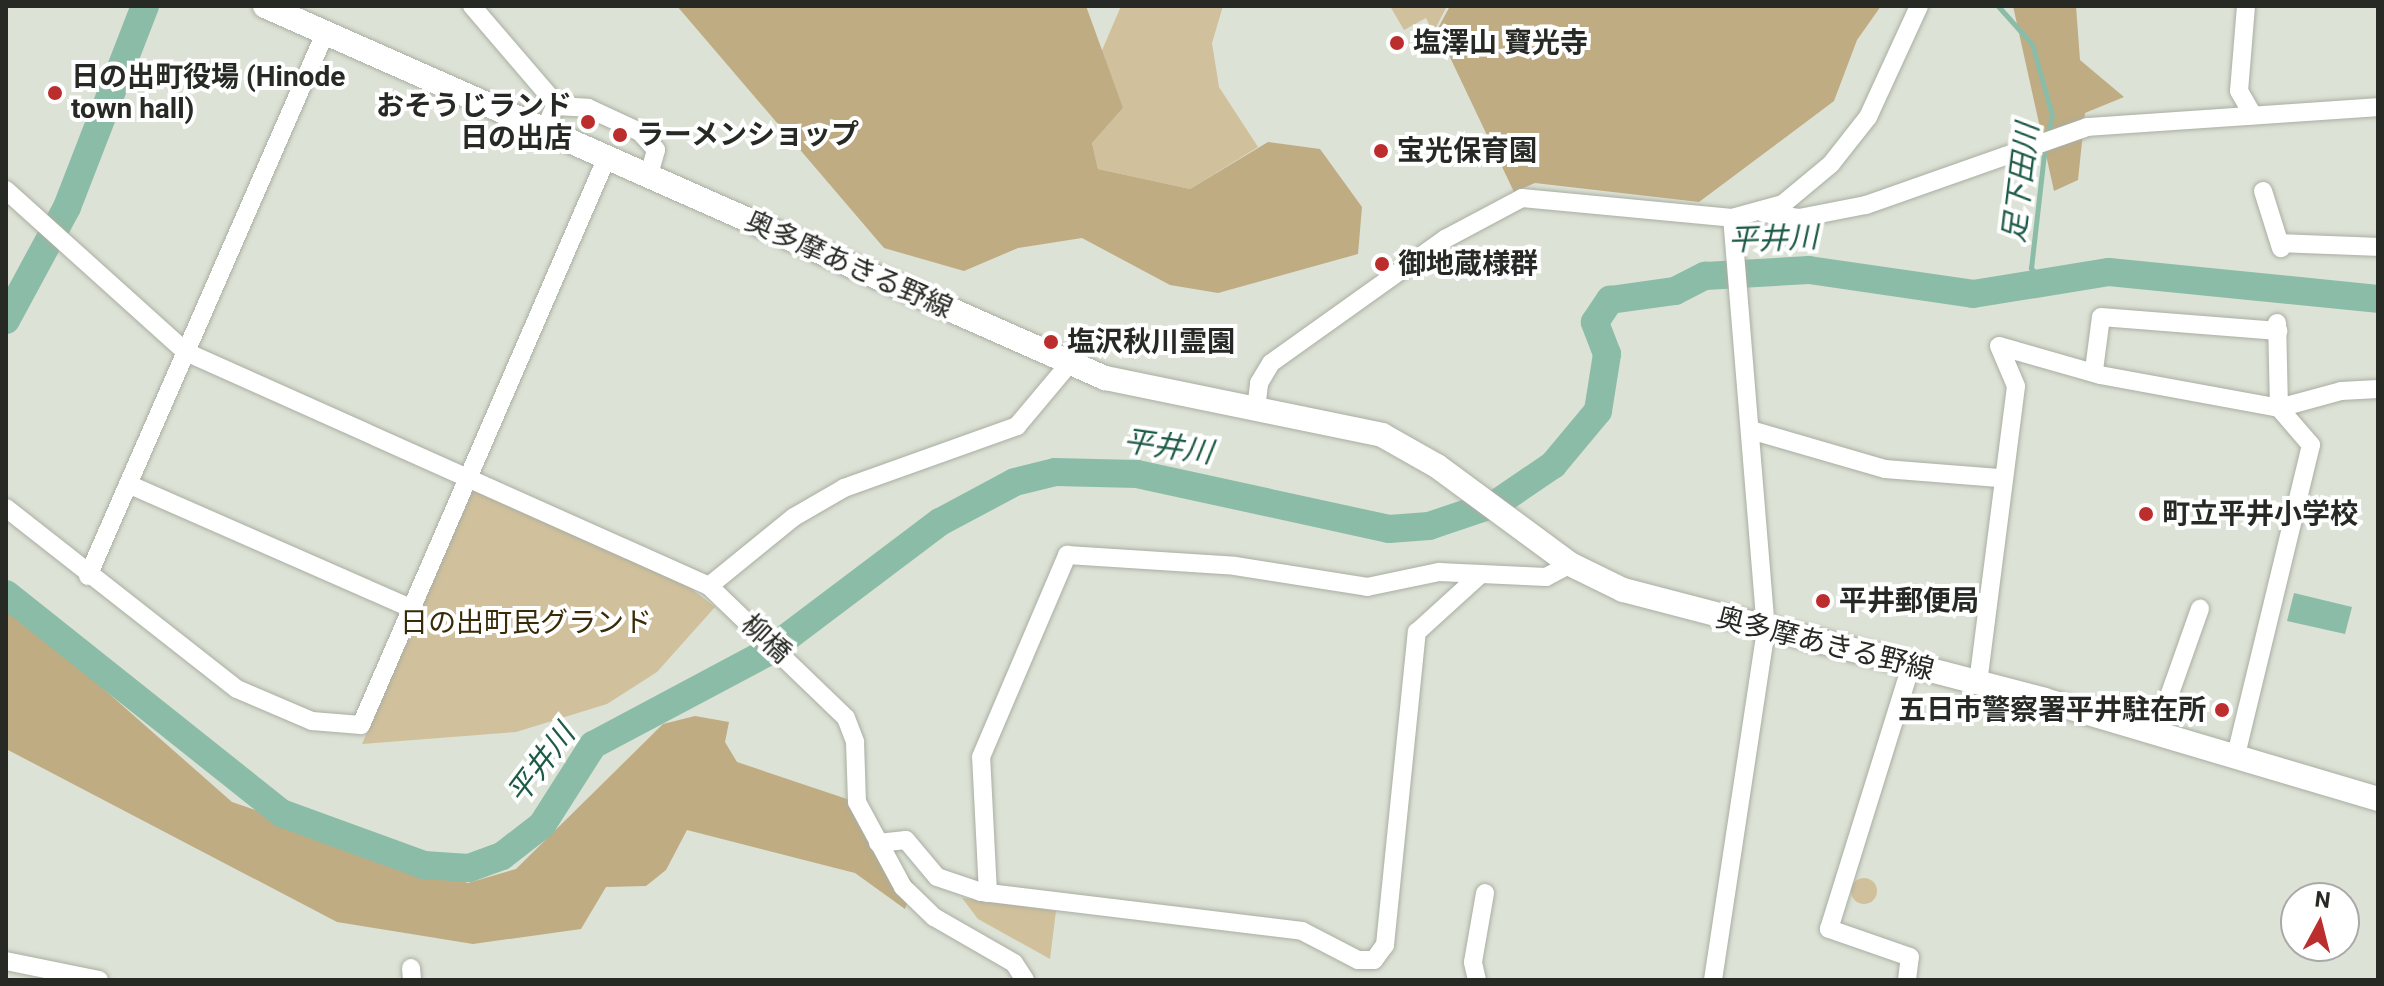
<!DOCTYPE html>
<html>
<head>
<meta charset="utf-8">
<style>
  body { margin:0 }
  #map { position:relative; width:2384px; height:986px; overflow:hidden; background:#dce2d5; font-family:Roboto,"Noto Sans JP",sans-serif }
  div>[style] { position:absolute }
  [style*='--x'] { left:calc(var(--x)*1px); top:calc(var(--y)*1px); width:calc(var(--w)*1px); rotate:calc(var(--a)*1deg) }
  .green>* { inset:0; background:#d1c09c }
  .round { border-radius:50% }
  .forest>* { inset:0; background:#bfac83 }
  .water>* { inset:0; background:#8bbca7 }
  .stream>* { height:5px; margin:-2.5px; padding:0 2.5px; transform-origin:2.5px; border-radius:2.5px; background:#8bbca7 }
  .river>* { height:28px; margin:-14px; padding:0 14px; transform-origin:14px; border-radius:14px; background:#8bbca7 }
  .roads { filter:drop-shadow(0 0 2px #a9aea2) drop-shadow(0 0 2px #a9aea2) }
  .minor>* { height:18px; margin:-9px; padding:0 9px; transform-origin:9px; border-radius:9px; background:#fff }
  .major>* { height:24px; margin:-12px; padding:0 12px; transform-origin:12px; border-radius:12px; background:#fff }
  .dots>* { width:22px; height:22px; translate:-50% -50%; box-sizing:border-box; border:4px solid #fff; border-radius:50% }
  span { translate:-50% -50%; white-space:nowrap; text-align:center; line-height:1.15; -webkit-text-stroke:8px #fff; paint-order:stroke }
  .poi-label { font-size:28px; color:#272924; font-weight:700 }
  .left { translate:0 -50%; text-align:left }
  .right { translate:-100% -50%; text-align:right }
  .street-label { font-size:28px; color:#272924 }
  .park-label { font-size:28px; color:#392b08 }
  .water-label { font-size:30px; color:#1e5b46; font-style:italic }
  .frame { position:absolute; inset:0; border:8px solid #272924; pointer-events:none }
  .north { position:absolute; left:2280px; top:882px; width:80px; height:80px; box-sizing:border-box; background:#fff; border:2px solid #a9a9a7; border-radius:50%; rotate:7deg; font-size:22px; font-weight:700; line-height:32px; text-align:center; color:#272924 }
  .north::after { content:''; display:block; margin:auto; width:28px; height:36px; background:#bc2d2d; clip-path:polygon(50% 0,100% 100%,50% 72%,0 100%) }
</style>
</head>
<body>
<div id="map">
  <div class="green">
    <div style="clip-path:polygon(1121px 6px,1223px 6px,1212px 43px,1219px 87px,1258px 147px,1190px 189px,1098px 169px,1092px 143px,1123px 108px,1100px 55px)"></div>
    <div style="clip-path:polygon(1390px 6px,1447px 6px,1433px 33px,1426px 18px,1404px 30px)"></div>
    <div style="clip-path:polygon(473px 488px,672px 574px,715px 607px,657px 672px,607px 704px,516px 732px,362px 744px)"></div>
    <div class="round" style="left:1851px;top:878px;width:26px;height:26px"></div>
    <div style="clip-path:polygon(962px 898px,1056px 911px,1050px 959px,978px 919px)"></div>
  </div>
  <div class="forest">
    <div style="clip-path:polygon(677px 6px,1086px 6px,1123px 108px,1092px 143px,1098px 169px,1190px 189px,1268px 142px,1320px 149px,1362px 207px,1358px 254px,1218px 293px,1170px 285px,1082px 238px,1018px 248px,964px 271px,884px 248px)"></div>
    <div style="clip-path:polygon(1450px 6px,1881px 6px,1857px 40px,1834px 101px,1699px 202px,1535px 183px,1514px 192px,1437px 30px)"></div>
    <div style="clip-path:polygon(2013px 6px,2076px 6px,2080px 60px,2124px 97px,2085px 113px,2078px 180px,2054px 191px)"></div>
    <div style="clip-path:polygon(6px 603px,232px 802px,468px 883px,516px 869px,663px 724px,695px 716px,729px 722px,725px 742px,737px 762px,850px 800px,914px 884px,905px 909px,855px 873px,687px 830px,666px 870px,646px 886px,606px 887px,581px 929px,473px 944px,337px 922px,8px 750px)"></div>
  </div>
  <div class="water">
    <div style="clip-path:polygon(2294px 593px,2352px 607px,2345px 634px,2287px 621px)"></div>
  </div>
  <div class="stream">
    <div style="--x:1998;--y:6;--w:51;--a:48.2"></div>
    <div style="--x:2032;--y:44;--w:74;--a:74.3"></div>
    <div style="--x:2052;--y:115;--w:22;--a:103"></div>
    <div style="--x:2042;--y:282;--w:18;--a:-128"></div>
    <div style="--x:2031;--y:268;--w:123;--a:-83.5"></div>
  </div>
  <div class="river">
    <div style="--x:6;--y:320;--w:128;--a:-61.6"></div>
    <div style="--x:67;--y:207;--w:216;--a:-68.8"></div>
    <div style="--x:6;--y:594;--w:352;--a:38.5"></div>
    <div style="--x:281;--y:813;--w:152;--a:20"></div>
    <div style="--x:424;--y:865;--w:45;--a:3.8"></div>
    <div style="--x:469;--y:868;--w:35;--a:-20"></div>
    <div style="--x:502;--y:856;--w:51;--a:-37.8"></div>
    <div style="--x:542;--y:825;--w:95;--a:-57.5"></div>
    <div style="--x:593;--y:745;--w:196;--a:-28"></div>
    <div style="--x:766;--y:653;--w:218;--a:-37"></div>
    <div style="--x:940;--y:522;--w:85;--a:-28.1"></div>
    <div style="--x:1015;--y:482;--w:41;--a:-14"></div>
    <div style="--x:1055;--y:472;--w:82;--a:1.4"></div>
    <div style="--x:1137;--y:474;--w:258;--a:12.3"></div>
    <div style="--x:1389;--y:529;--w:40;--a:-4.3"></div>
    <div style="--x:1429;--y:526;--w:72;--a:-18.7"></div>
    <div style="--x:1497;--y:503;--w:68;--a:-34.2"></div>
    <div style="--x:1553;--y:465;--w:70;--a:-50.2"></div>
    <div style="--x:1598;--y:411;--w:58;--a:-81"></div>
    <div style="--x:1607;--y:354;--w:34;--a:-111"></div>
    <div style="--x:1595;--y:322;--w:27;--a:-56"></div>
    <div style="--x:1610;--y:300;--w:66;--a:-7.9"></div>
    <div style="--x:1675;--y:291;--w:34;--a:-27"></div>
    <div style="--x:1705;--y:276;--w:104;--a:-3.3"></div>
    <div style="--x:1809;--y:270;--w:166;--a:8.3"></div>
    <div style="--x:1973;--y:294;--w:138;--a:-9.2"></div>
    <div style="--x:2109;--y:272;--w:270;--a:5.7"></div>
  </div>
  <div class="roads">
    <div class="minor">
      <div style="--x:472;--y:6;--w:129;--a:49.4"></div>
      <div style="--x:556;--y:104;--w:27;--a:114"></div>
      <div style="--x:2246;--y:6;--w:85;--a:94.7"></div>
      <div style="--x:2239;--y:91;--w:28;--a:60"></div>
      <div style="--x:555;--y:106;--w:33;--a:3"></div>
      <div style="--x:588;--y:108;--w:57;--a:24.8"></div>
      <div style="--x:640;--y:132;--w:24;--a:48"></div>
      <div style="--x:656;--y:150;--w:26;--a:106"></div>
      <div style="--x:6;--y:190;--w:242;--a:42"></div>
      <div style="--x:186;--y:352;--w:573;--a:24.1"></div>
      <div style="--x:709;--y:586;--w:190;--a:43.9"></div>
      <div style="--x:846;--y:718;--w:26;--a:69"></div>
      <div style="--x:855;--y:742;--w:60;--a:88.1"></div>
      <div style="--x:857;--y:802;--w:97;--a:61.6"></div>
      <div style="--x:903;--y:887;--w:43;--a:44.1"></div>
      <div style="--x:934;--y:917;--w:92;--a:29.9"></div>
      <div style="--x:1014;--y:963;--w:20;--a:57"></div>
      <div style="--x:2263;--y:191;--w:60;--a:72.5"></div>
      <div style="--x:1764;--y:213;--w:35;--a:8"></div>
      <div style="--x:1799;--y:218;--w:68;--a:-11"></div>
      <div style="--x:1866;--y:205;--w:234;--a:-19.4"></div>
      <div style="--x:2087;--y:127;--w:292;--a:-3.9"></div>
      <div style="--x:2280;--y:243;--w:98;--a:2.3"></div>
      <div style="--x:1999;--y:346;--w:105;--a:16"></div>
      <div style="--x:2100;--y:375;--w:182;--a:10.4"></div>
      <div style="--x:2279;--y:408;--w:64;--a:-15.3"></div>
      <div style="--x:2341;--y:391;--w:37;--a:-3"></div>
      <div style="--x:2094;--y:370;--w:53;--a:-82.5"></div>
      <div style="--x:2101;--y:317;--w:178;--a:4.5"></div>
      <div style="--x:1256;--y:409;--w:26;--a:-83"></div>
      <div style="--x:1259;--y:383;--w:23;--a:-59"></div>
      <div style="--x:1271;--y:363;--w:214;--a:-35.5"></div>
      <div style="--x:1445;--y:239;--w:87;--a:-28"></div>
      <div style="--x:1522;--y:198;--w:211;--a:5.4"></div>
      <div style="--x:1732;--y:218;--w:53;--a:-15.4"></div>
      <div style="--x:1783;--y:204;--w:62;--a:-39.8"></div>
      <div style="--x:1831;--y:164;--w:60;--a:-51.8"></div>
      <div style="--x:1868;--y:117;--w:122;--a:-65.3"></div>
      <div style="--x:1754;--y:431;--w:136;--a:16.2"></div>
      <div style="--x:1885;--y:469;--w:114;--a:4.5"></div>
      <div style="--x:128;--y:484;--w:309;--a:23.7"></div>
      <div style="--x:6;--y:508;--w:293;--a:38.1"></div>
      <div style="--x:237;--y:689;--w:82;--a:23.1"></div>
      <div style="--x:312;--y:721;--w:49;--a:4.7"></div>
      <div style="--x:361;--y:725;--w:619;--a:-66.58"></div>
      <div style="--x:88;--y:576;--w:595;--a:-66.41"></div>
      <div style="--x:709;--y:586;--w:109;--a:-39.1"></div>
      <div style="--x:794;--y:517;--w:58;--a:-30.1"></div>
      <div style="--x:844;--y:488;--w:184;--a:-19.7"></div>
      <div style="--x:1017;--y:426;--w:81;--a:-50"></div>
      <div style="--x:1978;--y:683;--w:299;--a:-82.7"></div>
      <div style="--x:2016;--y:386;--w:43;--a:-113"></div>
      <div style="--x:2156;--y:733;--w:132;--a:-70.5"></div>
      <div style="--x:2236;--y:755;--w:319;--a:-76.4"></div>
      <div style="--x:2311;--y:445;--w:49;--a:-130.9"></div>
      <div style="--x:2279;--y:408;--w:85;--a:-91.3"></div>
      <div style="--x:878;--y:843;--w:28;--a:-6"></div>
      <div style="--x:906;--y:840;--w:48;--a:50"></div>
      <div style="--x:937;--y:877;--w:46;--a:18.8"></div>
      <div style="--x:981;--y:892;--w:323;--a:6.9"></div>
      <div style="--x:1302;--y:931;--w:63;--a:27.4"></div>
      <div style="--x:1358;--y:960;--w:16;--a:0"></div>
      <div style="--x:1374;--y:960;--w:19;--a:-54"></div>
      <div style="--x:1385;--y:945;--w:315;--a:-84.2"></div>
      <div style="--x:1417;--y:632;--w:86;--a:-42.2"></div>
      <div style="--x:988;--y:893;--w:136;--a:-92.9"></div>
      <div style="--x:981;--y:757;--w:220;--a:-66.9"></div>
      <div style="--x:1067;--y:555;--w:168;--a:3.7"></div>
      <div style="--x:1235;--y:566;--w:134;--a:9"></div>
      <div style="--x:1367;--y:587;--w:74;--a:-11.8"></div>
      <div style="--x:1439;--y:572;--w:107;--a:2.7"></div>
      <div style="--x:1546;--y:577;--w:27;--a:-28"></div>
      <div style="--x:6;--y:961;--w:95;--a:11.5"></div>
      <div style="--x:411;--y:968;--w:12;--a:85"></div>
      <div style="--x:1477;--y:980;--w:18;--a:-103"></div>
      <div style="--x:1473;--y:962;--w:70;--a:-80.1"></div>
      <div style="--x:1713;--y:980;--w:354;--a:-81.4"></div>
      <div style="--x:1766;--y:630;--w:413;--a:-94.7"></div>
      <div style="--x:1907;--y:980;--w:23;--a:-83"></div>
      <div style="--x:1910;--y:957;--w:86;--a:-160.9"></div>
      <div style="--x:1829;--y:929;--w:275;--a:-72.7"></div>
    </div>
    <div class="major">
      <div style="--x:265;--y:6;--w:919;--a:23.89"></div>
      <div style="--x:1105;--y:378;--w:283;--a:11.6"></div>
      <div style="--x:1382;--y:435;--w:63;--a:29.4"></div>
      <div style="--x:1437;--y:466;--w:165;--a:36.4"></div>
      <div style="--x:1570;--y:564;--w:59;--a:26.1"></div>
      <div style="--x:1623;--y:590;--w:435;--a:14.6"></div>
      <div style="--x:2044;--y:700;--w:348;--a:16.5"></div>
    </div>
  </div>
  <div class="dots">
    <div style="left:1397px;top:43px;background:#bc2d2d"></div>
    <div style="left:55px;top:93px;background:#bc2d2d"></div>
    <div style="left:588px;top:122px;background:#bc2d2d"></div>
    <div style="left:620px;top:135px;background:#bc2d2d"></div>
    <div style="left:1381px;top:151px;background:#bc2d2d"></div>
    <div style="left:1382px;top:264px;background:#bc2d2d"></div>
    <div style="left:1051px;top:342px;background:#bc2d2d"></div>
    <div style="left:2146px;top:514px;background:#bc2d2d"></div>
    <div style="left:1823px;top:601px;background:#bc2d2d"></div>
    <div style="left:2222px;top:710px;background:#bc2d2d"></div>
  </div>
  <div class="poi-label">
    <span class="left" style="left:1413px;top:43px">塩澤山 寶光寺</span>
    <span class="left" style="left:71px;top:93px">日の出町役場 (Hinode<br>town hall)</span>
    <span class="right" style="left:572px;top:122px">おそうじランド<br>日の出店</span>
    <span class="left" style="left:636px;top:135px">ラーメンショップ</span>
    <span class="left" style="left:1397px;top:151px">宝光保育園</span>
    <span class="left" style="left:1398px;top:264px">御地蔵様群</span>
    <span class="left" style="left:1067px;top:342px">塩沢秋川霊園</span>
    <span class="left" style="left:2162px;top:514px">町立平井小学校</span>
    <span class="left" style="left:1839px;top:601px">平井郵便局</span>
    <span class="right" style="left:2206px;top:710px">五日市警察署平井駐在所</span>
  </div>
  <div class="street-label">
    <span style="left:849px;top:265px;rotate:24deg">奥多摩あきる野線</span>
    <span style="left:766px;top:639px;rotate:43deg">柳橋</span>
    <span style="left:1825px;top:644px;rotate:14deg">奥多摩あきる野線</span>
  </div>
  <div class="park-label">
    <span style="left:526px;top:623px">日の出町民グランド</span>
  </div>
  <div class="water-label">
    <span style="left:2021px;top:183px;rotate:-83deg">足下田川</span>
    <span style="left:1773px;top:239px;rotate:-2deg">平井川</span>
    <span style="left:1168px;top:447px;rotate:8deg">平井川</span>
    <span style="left:541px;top:764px;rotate:-53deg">平井川</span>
  </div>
  <div class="frame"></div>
  <div class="north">N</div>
</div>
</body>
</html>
